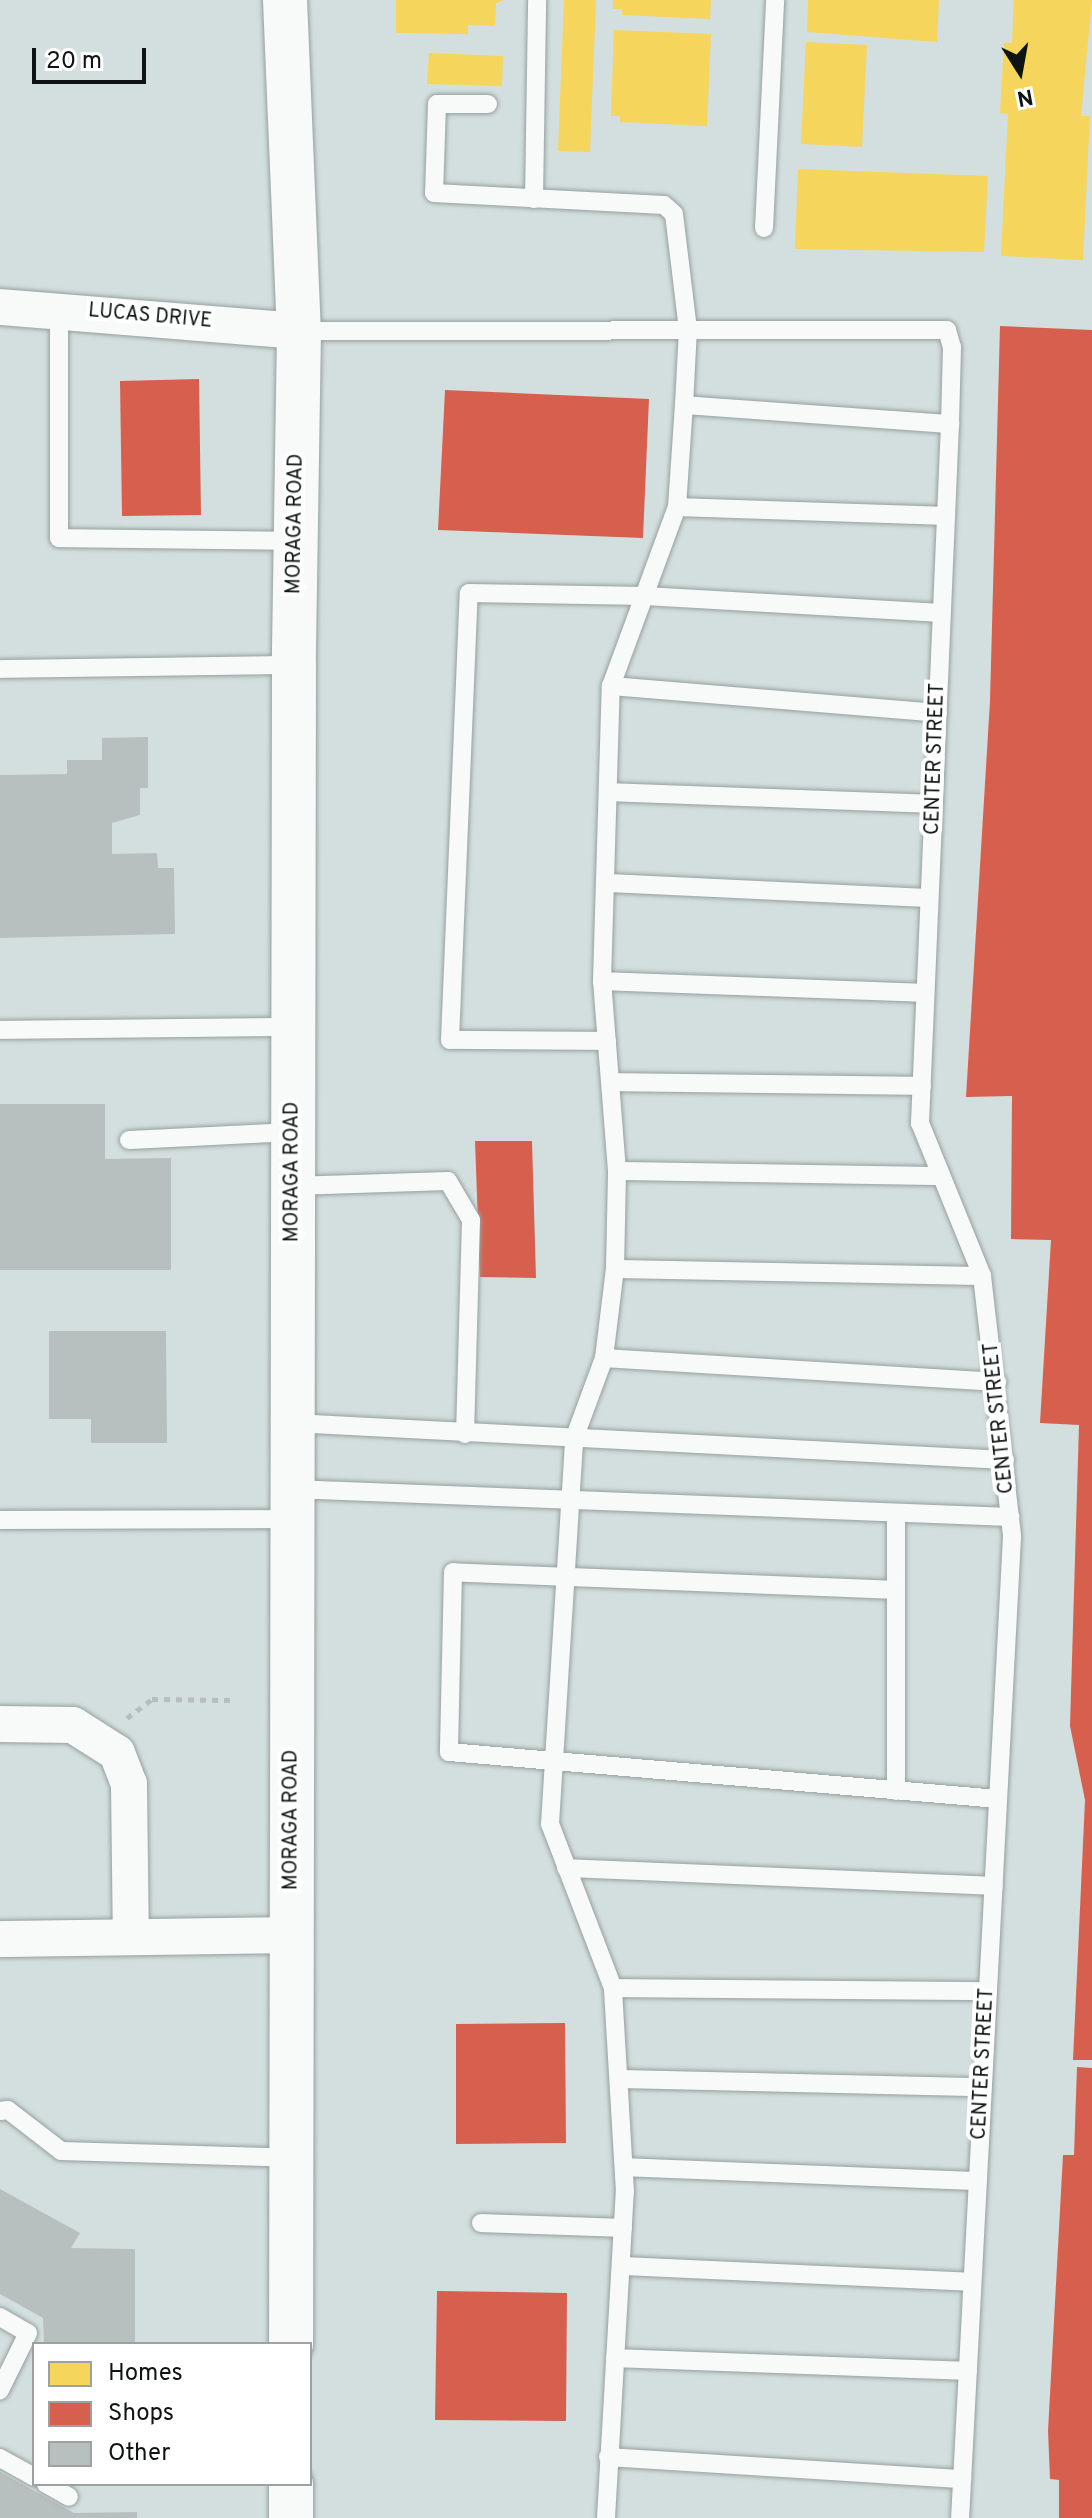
<!DOCTYPE html>
<html>
<head>
<meta charset="utf-8">
<style>
  body { margin:0 }
  #map { position:relative; width:1092px; height:2518px; overflow:hidden; background:#d3dfde; font-family:Overpass,sans-serif }
  div>[style] { position:absolute }
  [style*='--x'] { left:calc(var(--x)*1px); top:calc(var(--y)*1px); width:calc(var(--w)*1px); rotate:calc(var(--a)*1deg) }
  .homes>* { inset:0; background:#f6d55c }
  .shops>* { inset:0; background:#d6604d }
  .building>* { inset:0; background:#b7c0bf }
  .path>* { height:5px; margin-top:-2.5px; transform-origin:0; background:repeating-linear-gradient(90deg,#b9bcbc 0 6px,transparent 0 12px) }
  .roads { filter:drop-shadow(0 0 2px #96a09f) drop-shadow(0 0 2px #96a09f) }
  .lane>* { height:18px; margin:-9px; padding:0 9px; transform-origin:9px; border-radius:9px; background:#f8fafa }
  .street>* { height:36px; margin:-18px; padding:0 18px; transform-origin:18px; border-radius:18px; background:#f8fafa }
  .secondary>* { height:44px; margin:-22px; padding:0 22px; transform-origin:22px; border-radius:22px; background:#f8fafa }
  span { translate:-50% -50%; white-space:nowrap; text-align:center; line-height:1.15; -webkit-text-stroke:8px #fff; paint-order:stroke }
  .street-label { font-size:20px; color:#0d1413 }
  .legend { position:absolute; left:32px; top:2342px; width:280px; height:144px; box-sizing:border-box; background:#fff; border:2px solid #9ea1a1; margin:0; padding:10px 14px; list-style:none; font-size:24px; color:#0d1413 }
  .legend li { display:flex; align-items:center; gap:16px; height:40px }
  .legend b { width:40px; border:2px solid #9ea1a1 }
  .north { position:absolute; left:980px; top:32px; width:80px; height:80px; -webkit-text-stroke:6px #fff; paint-order:stroke; rotate:169deg; font-size:22px; font-weight:700; line-height:32px; text-align:center; color:#0d1413 }
  .north::after { content:''; display:block; margin:auto; width:28px; height:36px; background:#0d1413; clip-path:polygon(50% 0,100% 100%,50% 72%,0 100%) }
  .scale { position:absolute; left:32px; top:48px; width:114px; height:36px; box-sizing:border-box; border:4px solid #0d1413; border-top:0; padding-left:10px; font-size:24px; line-height:28px; white-space:nowrap; color:#0d1413; -webkit-text-stroke:6px #fff; paint-order:stroke }
</style>
</head>
<body>
<div id="map">
  <div class="homes">
    <div style="clip-path:polygon(396px 0,504px 0,496px 3px,495px 26px,468px 25px,468px 34px,396px 33px)"></div>
    <div style="clip-path:polygon(564px 0,596px 0,590px 152px,558px 151px)"></div>
    <div style="clip-path:polygon(613px 0,711px 0,710px 19px,622px 15px,622px 9px,613px 9px)"></div>
    <div style="clip-path:polygon(808px 0,939px 0,937px 42px,807px 32px)"></div>
    <div style="clip-path:polygon(1014px 0,1092px 0,1081px 116px,1090px 116px,1083px 260px,1001px 256px,1008px 114px,1000px 113px,1004px 43px,1012px 43px)"></div>
    <div style="clip-path:polygon(614px 30px,711px 34px,707px 126px,620px 122px,620px 116px,611px 116px)"></div>
    <div style="clip-path:polygon(806px 42px,867px 45px,862px 147px,801px 144px)"></div>
    <div style="clip-path:polygon(429px 53px,503px 56px,502px 86px,427px 84px)"></div>
    <div style="clip-path:polygon(798px 169px,988px 176px,984px 252px,795px 249px)"></div>
  </div>
  <div class="shops">
    <div style="clip-path:polygon(1000px 326px,1092px 330px,1092px 2060px,1073px 2060px,1085px 1800px,1070px 1726px,1079px 1425px,1040px 1423px,1051px 1240px,1011px 1239px,1012px 1096px,966px 1097px,990px 701px)"></div>
    <div style="clip-path:polygon(199px 379px,201px 515px,122px 516px,120px 381px)"></div>
    <div style="clip-path:polygon(445px 390px,649px 399px,643px 538px,438px 530px)"></div>
    <div style="clip-path:polygon(475px 1141px,532px 1141px,536px 1278px,480px 1277px)"></div>
    <div style="clip-path:polygon(565px 2023px,566px 2143px,456px 2144px,456px 2024px)"></div>
    <div style="clip-path:polygon(1077px 2067px,1092px 2068px,1092px 2518px,1059px 2518px,1059px 2480px,1050px 2479px,1048px 2431px,1063px 2155px,1074px 2155px)"></div>
    <div style="clip-path:polygon(437px 2291px,567px 2293px,566px 2421px,435px 2420px)"></div>
  </div>
  <div class="building">
    <div style="clip-path:polygon(148px 737px,148px 788px,140px 788px,140px 815px,112px 823px,112px 854px,157px 853px,158px 868px,174px 868px,175px 934px,0 938px,0 775px,67px 774px,67px 760px,102px 760px,102px 738px)"></div>
    <div style="clip-path:polygon(0 1104px,105px 1104px,105px 1159px,171px 1158px,171px 1270px,0 1270px)"></div>
    <div style="clip-path:polygon(49px 1331px,166px 1331px,167px 1443px,91px 1443px,91px 1419px,49px 1419px)"></div>
    <div style="clip-path:polygon(0 2189px,80px 2233px,71px 2248px,135px 2249px,135px 2344px,44px 2344px,43px 2318px,0 2294px)"></div>
    <div style="clip-path:polygon(0 2472px,74px 2513px,137px 2512px,137px 2518px,0 2518px)"></div>
  </div>
  <div class="path">
    <div style="--x:127;--y:1718;--w:31;--a:-37"></div>
    <div style="--x:152;--y:1699;--w:79;--a:0.7"></div>
  </div>
  <div class="roads">
    <div class="lane">
      <div style="--x:488;--y:104;--w:51;--a:180"></div>
      <div style="--x:437;--y:104;--w:89;--a:91.9"></div>
      <div style="--x:434;--y:193;--w:230;--a:3"></div>
      <div style="--x:664;--y:205;--w:13;--a:42"></div>
      <div style="--x:674;--y:214;--w:116;--a:83.1"></div>
      <div style="--x:688;--y:329;--w:76;--a:93"></div>
      <div style="--x:534;--y:199;--w:199;--a:-89.1"></div>
      <div style="--x:764;--y:228;--w:228;--a:-87.2"></div>
      <div style="--x:59;--y:308;--w:230;--a:90"></div>
      <div style="--x:59;--y:538;--w:236;--a:0.7"></div>
      <div style="--x:299;--y:331;--w:648;--a:-0.09"></div>
      <div style="--x:947;--y:330;--w:18;--a:74"></div>
      <div style="--x:952;--y:347;--w:77;--a:91.5"></div>
      <div style="--x:950;--y:424;--w:700;--a:92.46"></div>
      <div style="--x:920;--y:1123;--w:165;--a:67.9"></div>
      <div style="--x:982;--y:1276;--w:263;--a:83.4"></div>
      <div style="--x:1012;--y:1537;--w:982;--a:93.03"></div>
      <div style="--x:946;--y:516;--w:269;--a:-178.1"></div>
      <div style="--x:677;--y:507;--w:102;--a:-86.1"></div>
      <div style="--x:684;--y:405;--w:267;--a:4.1"></div>
      <div style="--x:0;--y:669;--w:294;--a:-0.8"></div>
      <div style="--x:611;--y:686;--w:328;--a:4.7"></div>
      <div style="--x:608;--y:792;--w:326;--a:2.1"></div>
      <div style="--x:607;--y:883;--w:322;--a:2.7"></div>
      <div style="--x:602;--y:981;--w:323;--a:2.1"></div>
      <div style="--x:0;--y:1030;--w:293;--a:-0.6"></div>
      <div style="--x:607;--y:1041;--w:157;--a:-179.6"></div>
      <div style="--x:450;--y:1040;--w:447;--a:-87.6"></div>
      <div style="--x:469;--y:593;--w:176;--a:1"></div>
      <div style="--x:645;--y:596;--w:297;--a:3.3"></div>
      <div style="--x:612;--y:1082;--w:310;--a:0.7"></div>
      <div style="--x:129;--y:1140;--w:164;--a:-2.8"></div>
      <div style="--x:617;--y:1171;--w:324;--a:0.9"></div>
      <div style="--x:292;--y:1186;--w:156;--a:-1.8"></div>
      <div style="--x:448;--y:1181;--w:45;--a:59.5"></div>
      <div style="--x:471;--y:1220;--w:214;--a:91.6"></div>
      <div style="--x:615;--y:1269;--w:367;--a:1.1"></div>
      <div style="--x:604;--y:1358;--w:394;--a:3.5"></div>
      <div style="--x:293;--y:1423;--w:713;--a:2.97"></div>
      <div style="--x:292;--y:1489;--w:719;--a:2.23"></div>
      <div style="--x:896;--y:1513;--w:278;--a:90"></div>
      <div style="--x:0;--y:1520;--w:293;--a:-0.2"></div>
      <div style="--x:895;--y:1590;--w:442;--a:-177.7"></div>
      <div style="--x:453;--y:1572;--w:180;--a:91.3"></div>
      <div style="--x:449;--y:1752;--w:551;--a:4.89"></div>
      <div style="--x:566;--y:1868;--w:428;--a:2.4"></div>
      <div style="--x:613;--y:1988;--w:375;--a:0.5"></div>
      <div style="--x:619;--y:2079;--w:364;--a:1.3"></div>
      <div style="--x:0;--y:2111;--w:8;--a:-7"></div>
      <div style="--x:8;--y:2110;--w:67;--a:37.7"></div>
      <div style="--x:61;--y:2151;--w:230;--a:1.7"></div>
      <div style="--x:624;--y:2167;--w:354;--a:2.3"></div>
      <div style="--x:481;--y:2223;--w:142;--a:2"></div>
      <div style="--x:621;--y:2266;--w:351;--a:2.6"></div>
      <div style="--x:0;--y:2317;--w:32;--a:30"></div>
      <div style="--x:28;--y:2333;--w:64;--a:116.2"></div>
      <div style="--x:615;--y:2358;--w:353;--a:2.1"></div>
      <div style="--x:608;--y:2457;--w:355;--a:3.6"></div>
      <div style="--x:0;--y:2458;--w:39;--a:29"></div>
      <div style="--x:46;--y:2484;--w:26;--a:29"></div>
      <div style="--x:606;--y:2518;--w:327;--a:-86.7"></div>
      <div style="--x:625;--y:2192;--w:204;--a:-93.4"></div>
      <div style="--x:613;--y:1988;--w:176;--a:-111"></div>
      <div style="--x:550;--y:1824;--w:386;--a:-86.4"></div>
      <div style="--x:574;--y:1439;--w:86;--a:-69.7"></div>
      <div style="--x:604;--y:1358;--w:90;--a:-83"></div>
      <div style="--x:615;--y:1269;--w:98;--a:-88.8"></div>
      <div style="--x:617;--y:1171;--w:191;--a:-94.5"></div>
      <div style="--x:602;--y:981;--w:295;--a:-88.3"></div>
      <div style="--x:611;--y:686;--w:191;--a:-69.8"></div>
    </div>
    <div class="street">
      <div style="--x:0;--y:307;--w:300;--a:4.6"></div>
      <div style="--x:0;--y:1724;--w:73;--a:0.8"></div>
      <div style="--x:73;--y:1725;--w:52;--a:32.5"></div>
      <div style="--x:117;--y:1753;--w:33;--a:69"></div>
      <div style="--x:129;--y:1784;--w:153;--a:89.3"></div>
      <div style="--x:0;--y:1939;--w:293;--a:-0.8"></div>
    </div>
    <div class="secondary">
      <div style="--x:285;--y:0;--w:331;--a:87.6"></div>
      <div style="--x:299;--y:331;--w:334;--a:90.9"></div>
      <div style="--x:294;--y:665;--w:1679;--a:90.1"></div>
      <div style="--x:291;--y:2518;--w:34;--a:-90"></div>
    </div>
  </div>
  <div class="street-label">
    <span style="left:150px;top:317px;rotate:5deg">LUCAS DRIVE</span>
    <span style="left:296px;top:524px;rotate:-89deg">MORAGA ROAD</span>
    <span style="left:936px;top:759px;rotate:-88deg">CENTER STREET</span>
    <span style="left:293px;top:1172px;rotate:-90deg">MORAGA ROAD</span>
    <span style="left:1000px;top:1418px;rotate:-96deg">CENTER STREET</span>
    <span style="left:292px;top:1820px;rotate:-90deg">MORAGA ROAD</span>
    <span style="left:984px;top:2064px;rotate:-87deg">CENTER STREET</span>
  </div>
  <ul class="legend">
  <li><b style="height:22px;background:#f6d55c"></b>Homes</li>
  <li><b style="height:22px;background:#d6604d"></b>Shops</li>
  <li><b style="height:22px;background:#b7c0bf"></b>Other</li>
  </ul>
  <div class="north">N</div>
  <div class="scale">20 m</div>
</div>
</body>
</html>
